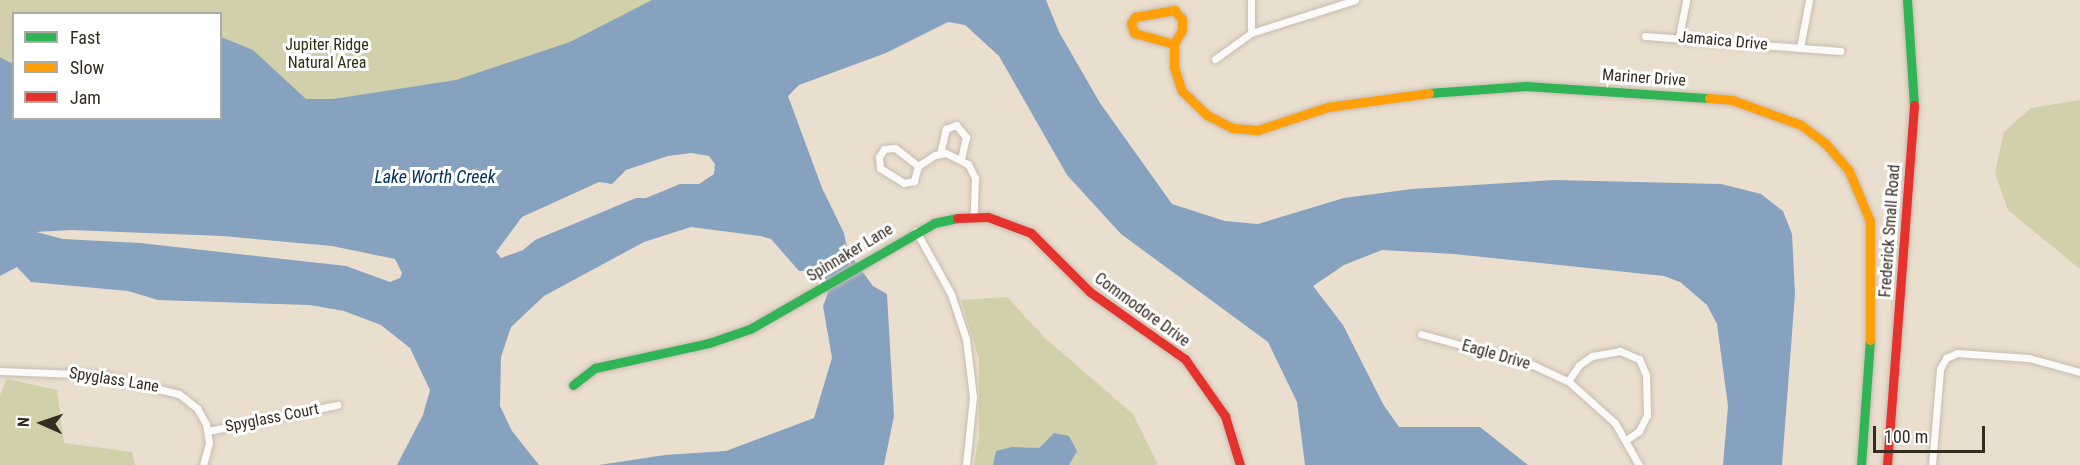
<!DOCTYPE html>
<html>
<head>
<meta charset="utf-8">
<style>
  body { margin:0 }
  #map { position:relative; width:2080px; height:465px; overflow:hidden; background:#eadece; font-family:"Roboto Condensed",sans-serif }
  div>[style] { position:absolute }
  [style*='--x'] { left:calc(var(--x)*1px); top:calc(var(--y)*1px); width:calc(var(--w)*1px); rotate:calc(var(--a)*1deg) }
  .green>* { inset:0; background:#d2d0aa }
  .water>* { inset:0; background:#87a2bf }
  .roads { filter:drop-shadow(0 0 2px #c6bcb0) drop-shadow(0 0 2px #c6bcb0) }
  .street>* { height:7px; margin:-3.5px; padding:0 3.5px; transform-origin:3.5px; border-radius:3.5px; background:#fcfaf8 }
  .fast>* { height:9px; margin:-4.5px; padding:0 4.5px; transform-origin:4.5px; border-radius:4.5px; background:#30b455 }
  .slow>* { height:9px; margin:-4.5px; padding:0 4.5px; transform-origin:4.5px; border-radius:4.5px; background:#ff9f0a }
  .jam>* { height:9px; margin:-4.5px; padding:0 4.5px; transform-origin:4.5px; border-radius:4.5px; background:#e5322d }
  span { translate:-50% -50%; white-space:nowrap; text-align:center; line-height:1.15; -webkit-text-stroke:6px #fff; paint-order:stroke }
  .street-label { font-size:16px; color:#352c21 }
  .park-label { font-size:16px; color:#2e3012 }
  .water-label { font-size:18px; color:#003260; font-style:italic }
  .legend { position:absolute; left:12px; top:12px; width:210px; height:108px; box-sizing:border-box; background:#fff; border:2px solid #aeaba6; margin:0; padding:8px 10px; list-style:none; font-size:18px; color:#352c21 }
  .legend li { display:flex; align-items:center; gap:12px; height:30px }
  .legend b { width:30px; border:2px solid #aeaba6 }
  .north { position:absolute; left:12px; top:393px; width:60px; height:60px; -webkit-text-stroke:4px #fff; paint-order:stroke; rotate:273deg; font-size:16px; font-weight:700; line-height:24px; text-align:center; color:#352c21 }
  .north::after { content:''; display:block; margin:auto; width:21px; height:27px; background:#352c21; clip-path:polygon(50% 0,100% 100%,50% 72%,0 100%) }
  .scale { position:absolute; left:1873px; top:426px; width:112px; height:27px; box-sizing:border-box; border:3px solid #352c21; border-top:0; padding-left:8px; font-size:18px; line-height:21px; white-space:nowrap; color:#352c21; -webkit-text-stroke:4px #fff; paint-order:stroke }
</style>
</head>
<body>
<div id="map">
  <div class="green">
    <div style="clip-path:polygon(0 0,657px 0,535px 62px,354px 110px,221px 104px,220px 14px,14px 14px,13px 77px,0 70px)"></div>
    <div style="clip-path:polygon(2080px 100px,2080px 269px,2008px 210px,1995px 173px,2004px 132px,2031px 108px)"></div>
    <div style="clip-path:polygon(1007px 297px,1046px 339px,1133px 414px,1158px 465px,974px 465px,979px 435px,979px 359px,961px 300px)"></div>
    <div style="clip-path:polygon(7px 379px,57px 390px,64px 443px,132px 452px,135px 465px,0 465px,0 395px)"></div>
  </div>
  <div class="water">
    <div style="clip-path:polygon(evenodd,652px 0,1046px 0,1059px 32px,1100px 103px,1172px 204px,1225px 221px,1258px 224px,1344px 198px,1412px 189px,1554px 180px,1721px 184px,1761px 194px,1783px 211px,1792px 234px,1795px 294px,1782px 465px,1723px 465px,1728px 406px,1717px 324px,1707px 305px,1680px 282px,1664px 276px,1454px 254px,1382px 250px,1344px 265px,1313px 286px,1343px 325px,1383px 404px,1399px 427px,1480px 427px,1528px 465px,1305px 465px,1297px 402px,1268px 342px,1121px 234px,1067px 175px,999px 56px,965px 25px,948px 22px,886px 53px,799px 85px,788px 96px,822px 188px,844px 233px,848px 252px,873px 286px,887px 294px,894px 416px,884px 465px,599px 465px,665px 455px,726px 451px,814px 418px,832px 358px,823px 306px,828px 293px,810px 271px,799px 271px,771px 239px,760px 236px,691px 227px,644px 242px,544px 296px,511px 327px,501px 357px,500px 406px,512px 431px,539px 465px,397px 465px,423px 415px,430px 390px,410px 348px,381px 325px,344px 311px,310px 305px,158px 300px,128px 291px,31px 282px,17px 267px,0 276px,0 57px,13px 64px,14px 118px,220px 118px,221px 37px,253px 50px,306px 99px,333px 99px,456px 80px,570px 42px,652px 0,691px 153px,709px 156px,715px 164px,714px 174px,699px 184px,680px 184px,646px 198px,636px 198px,535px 240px,523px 250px,501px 258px,496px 252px,522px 217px,599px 182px,612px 184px,626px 170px,668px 156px,691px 153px,652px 0,71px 230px,222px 236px,332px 246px,395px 259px,402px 273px,400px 278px,390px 282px,346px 266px,140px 243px,63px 239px,36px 232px,71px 230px)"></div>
    <div style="clip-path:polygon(1054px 433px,1069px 436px,1077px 451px,1069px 465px,993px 465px,996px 451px,1012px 447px,1039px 448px)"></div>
  </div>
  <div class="roads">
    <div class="street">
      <div style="--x:1251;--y:33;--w:33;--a:-90"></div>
      <div style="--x:1645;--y:36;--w:196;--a:4.4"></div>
      <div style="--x:1679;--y:37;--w:38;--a:-79"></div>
      <div style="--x:1800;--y:48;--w:49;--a:-79.4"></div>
      <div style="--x:1215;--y:59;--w:44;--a:-35.8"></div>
      <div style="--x:1251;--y:33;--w:109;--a:-17.6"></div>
      <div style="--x:895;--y:148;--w:29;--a:38"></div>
      <div style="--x:918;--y:166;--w:16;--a:105"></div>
      <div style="--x:914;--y:181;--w:10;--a:169"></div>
      <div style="--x:904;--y:183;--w:28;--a:-148"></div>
      <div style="--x:880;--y:168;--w:11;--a:-95"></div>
      <div style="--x:879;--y:157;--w:9;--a:-58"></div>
      <div style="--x:884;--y:149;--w:11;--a:-5"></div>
      <div style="--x:940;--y:154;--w:26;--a:-77"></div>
      <div style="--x:946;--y:129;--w:11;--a:-22"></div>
      <div style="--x:956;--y:125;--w:16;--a:50"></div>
      <div style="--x:966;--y:137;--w:22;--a:103"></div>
      <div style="--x:918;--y:166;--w:20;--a:-33"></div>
      <div style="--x:935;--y:155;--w:11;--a:-10"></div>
      <div style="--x:946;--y:153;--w:25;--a:27"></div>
      <div style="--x:968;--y:164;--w:16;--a:63"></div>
      <div style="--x:975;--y:178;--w:38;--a:92"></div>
      <div style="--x:916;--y:231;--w:72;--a:60.9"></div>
      <div style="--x:951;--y:294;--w:47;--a:71.6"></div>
      <div style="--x:966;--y:339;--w:58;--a:83.1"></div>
      <div style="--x:973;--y:397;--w:68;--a:95.9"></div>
      <div style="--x:1421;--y:334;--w:116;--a:15.5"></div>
      <div style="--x:1533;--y:365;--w:38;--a:25"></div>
      <div style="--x:1568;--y:381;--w:63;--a:41.8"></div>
      <div style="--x:1615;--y:423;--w:48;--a:60.3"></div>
      <div style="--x:0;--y:371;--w:102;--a:2.2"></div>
      <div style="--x:102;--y:375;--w:79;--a:13.9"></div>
      <div style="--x:179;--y:394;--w:23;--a:38"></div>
      <div style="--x:197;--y:408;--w:18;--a:61"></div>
      <div style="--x:206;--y:424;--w:19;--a:81"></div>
      <div style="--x:209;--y:443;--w:23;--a:105"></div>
      <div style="--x:1568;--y:381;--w:19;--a:-55"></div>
      <div style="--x:1579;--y:365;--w:16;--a:-35"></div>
      <div style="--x:1592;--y:356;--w:28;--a:-10"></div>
      <div style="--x:1620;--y:351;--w:21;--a:23"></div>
      <div style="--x:1639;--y:359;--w:17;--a:66"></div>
      <div style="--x:1646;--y:375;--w:40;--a:88.6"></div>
      <div style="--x:1647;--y:415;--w:18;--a:117"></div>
      <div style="--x:1639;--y:431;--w:16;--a:145"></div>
      <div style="--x:208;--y:431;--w:132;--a:-11.4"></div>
      <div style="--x:1932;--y:465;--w:96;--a:-85.2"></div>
      <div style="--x:1940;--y:369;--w:13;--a:-61"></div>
      <div style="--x:1946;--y:358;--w:12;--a:-24"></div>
      <div style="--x:1957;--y:353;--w:72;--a:4"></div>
      <div style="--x:2029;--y:358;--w:53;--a:15.4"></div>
    </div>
    <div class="fast">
      <div style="--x:1907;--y:0;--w:105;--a:86.2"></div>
      <div style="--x:1429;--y:93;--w:97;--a:-4.1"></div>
      <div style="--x:1526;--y:86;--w:183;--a:3.8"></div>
      <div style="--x:573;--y:385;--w:28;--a:-38"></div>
      <div style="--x:595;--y:368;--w:117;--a:-12.4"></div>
      <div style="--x:709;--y:343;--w:43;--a:-18.9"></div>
      <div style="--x:750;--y:329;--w:212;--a:-29.9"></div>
      <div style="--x:934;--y:223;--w:24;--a:-12"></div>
      <div style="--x:1861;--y:465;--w:125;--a:-85.9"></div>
    </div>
    <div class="slow">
      <div style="--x:1174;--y:44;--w:41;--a:-164.6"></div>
      <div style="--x:1134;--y:33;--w:10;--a:-107"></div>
      <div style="--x:1131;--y:23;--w:7;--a:-56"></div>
      <div style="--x:1135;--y:17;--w:40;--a:-10"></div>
      <div style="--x:1174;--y:10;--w:12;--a:48"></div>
      <div style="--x:1182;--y:19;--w:11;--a:90"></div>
      <div style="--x:1182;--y:30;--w:16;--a:120"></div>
      <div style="--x:1174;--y:44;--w:23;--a:90"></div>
      <div style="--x:1174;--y:67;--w:25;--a:72"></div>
      <div style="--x:1182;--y:91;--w:35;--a:44"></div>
      <div style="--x:1207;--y:115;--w:29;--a:27"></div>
      <div style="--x:1233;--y:128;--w:25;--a:5"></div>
      <div style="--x:1258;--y:130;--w:74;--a:-18.2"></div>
      <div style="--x:1328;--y:107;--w:102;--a:-7.9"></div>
      <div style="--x:1709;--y:98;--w:23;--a:5"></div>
      <div style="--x:1732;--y:100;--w:73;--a:19.9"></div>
      <div style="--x:1801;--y:125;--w:30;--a:37"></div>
      <div style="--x:1825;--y:143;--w:37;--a:49"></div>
      <div style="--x:1849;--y:171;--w:54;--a:67.2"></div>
      <div style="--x:1870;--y:221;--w:119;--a:90"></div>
    </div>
    <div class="jam">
      <div style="--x:957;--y:218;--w:31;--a:-2"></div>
      <div style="--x:988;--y:217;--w:46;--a:20.4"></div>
      <div style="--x:1031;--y:233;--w:83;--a:45"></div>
      <div style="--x:1090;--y:292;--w:116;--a:35.2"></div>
      <div style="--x:1185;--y:359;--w:70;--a:54.9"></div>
      <div style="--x:1225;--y:416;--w:51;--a:73"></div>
      <div style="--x:1887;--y:465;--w:361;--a:-85.7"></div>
    </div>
  </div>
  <div class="street-label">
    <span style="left:1723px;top:41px;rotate:5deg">Jamaica Drive</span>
    <span style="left:1644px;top:78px;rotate:4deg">Mariner Drive</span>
    <span style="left:1890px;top:231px;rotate:-86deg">Frederick Small Road</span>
    <span style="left:850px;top:253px;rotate:-31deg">Spinnaker Lane</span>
    <span style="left:1142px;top:310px;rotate:36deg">Commodore Drive</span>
    <span style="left:1496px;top:355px;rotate:16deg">Eagle Drive</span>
    <span style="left:114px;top:380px;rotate:9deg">Spyglass Lane</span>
    <span style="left:272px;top:418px;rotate:-11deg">Spyglass Court</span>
  </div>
  <div class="park-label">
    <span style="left:327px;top:54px">Jupiter Ridge<br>Natural Area</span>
  </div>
  <div class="water-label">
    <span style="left:435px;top:177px">Lake Worth Creek</span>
  </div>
  <ul class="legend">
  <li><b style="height:8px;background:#30b455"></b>Fast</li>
  <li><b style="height:8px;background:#ff9f0a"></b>Slow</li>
  <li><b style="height:8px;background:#e5322d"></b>Jam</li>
  </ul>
  <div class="north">N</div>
  <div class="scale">100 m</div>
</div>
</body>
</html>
